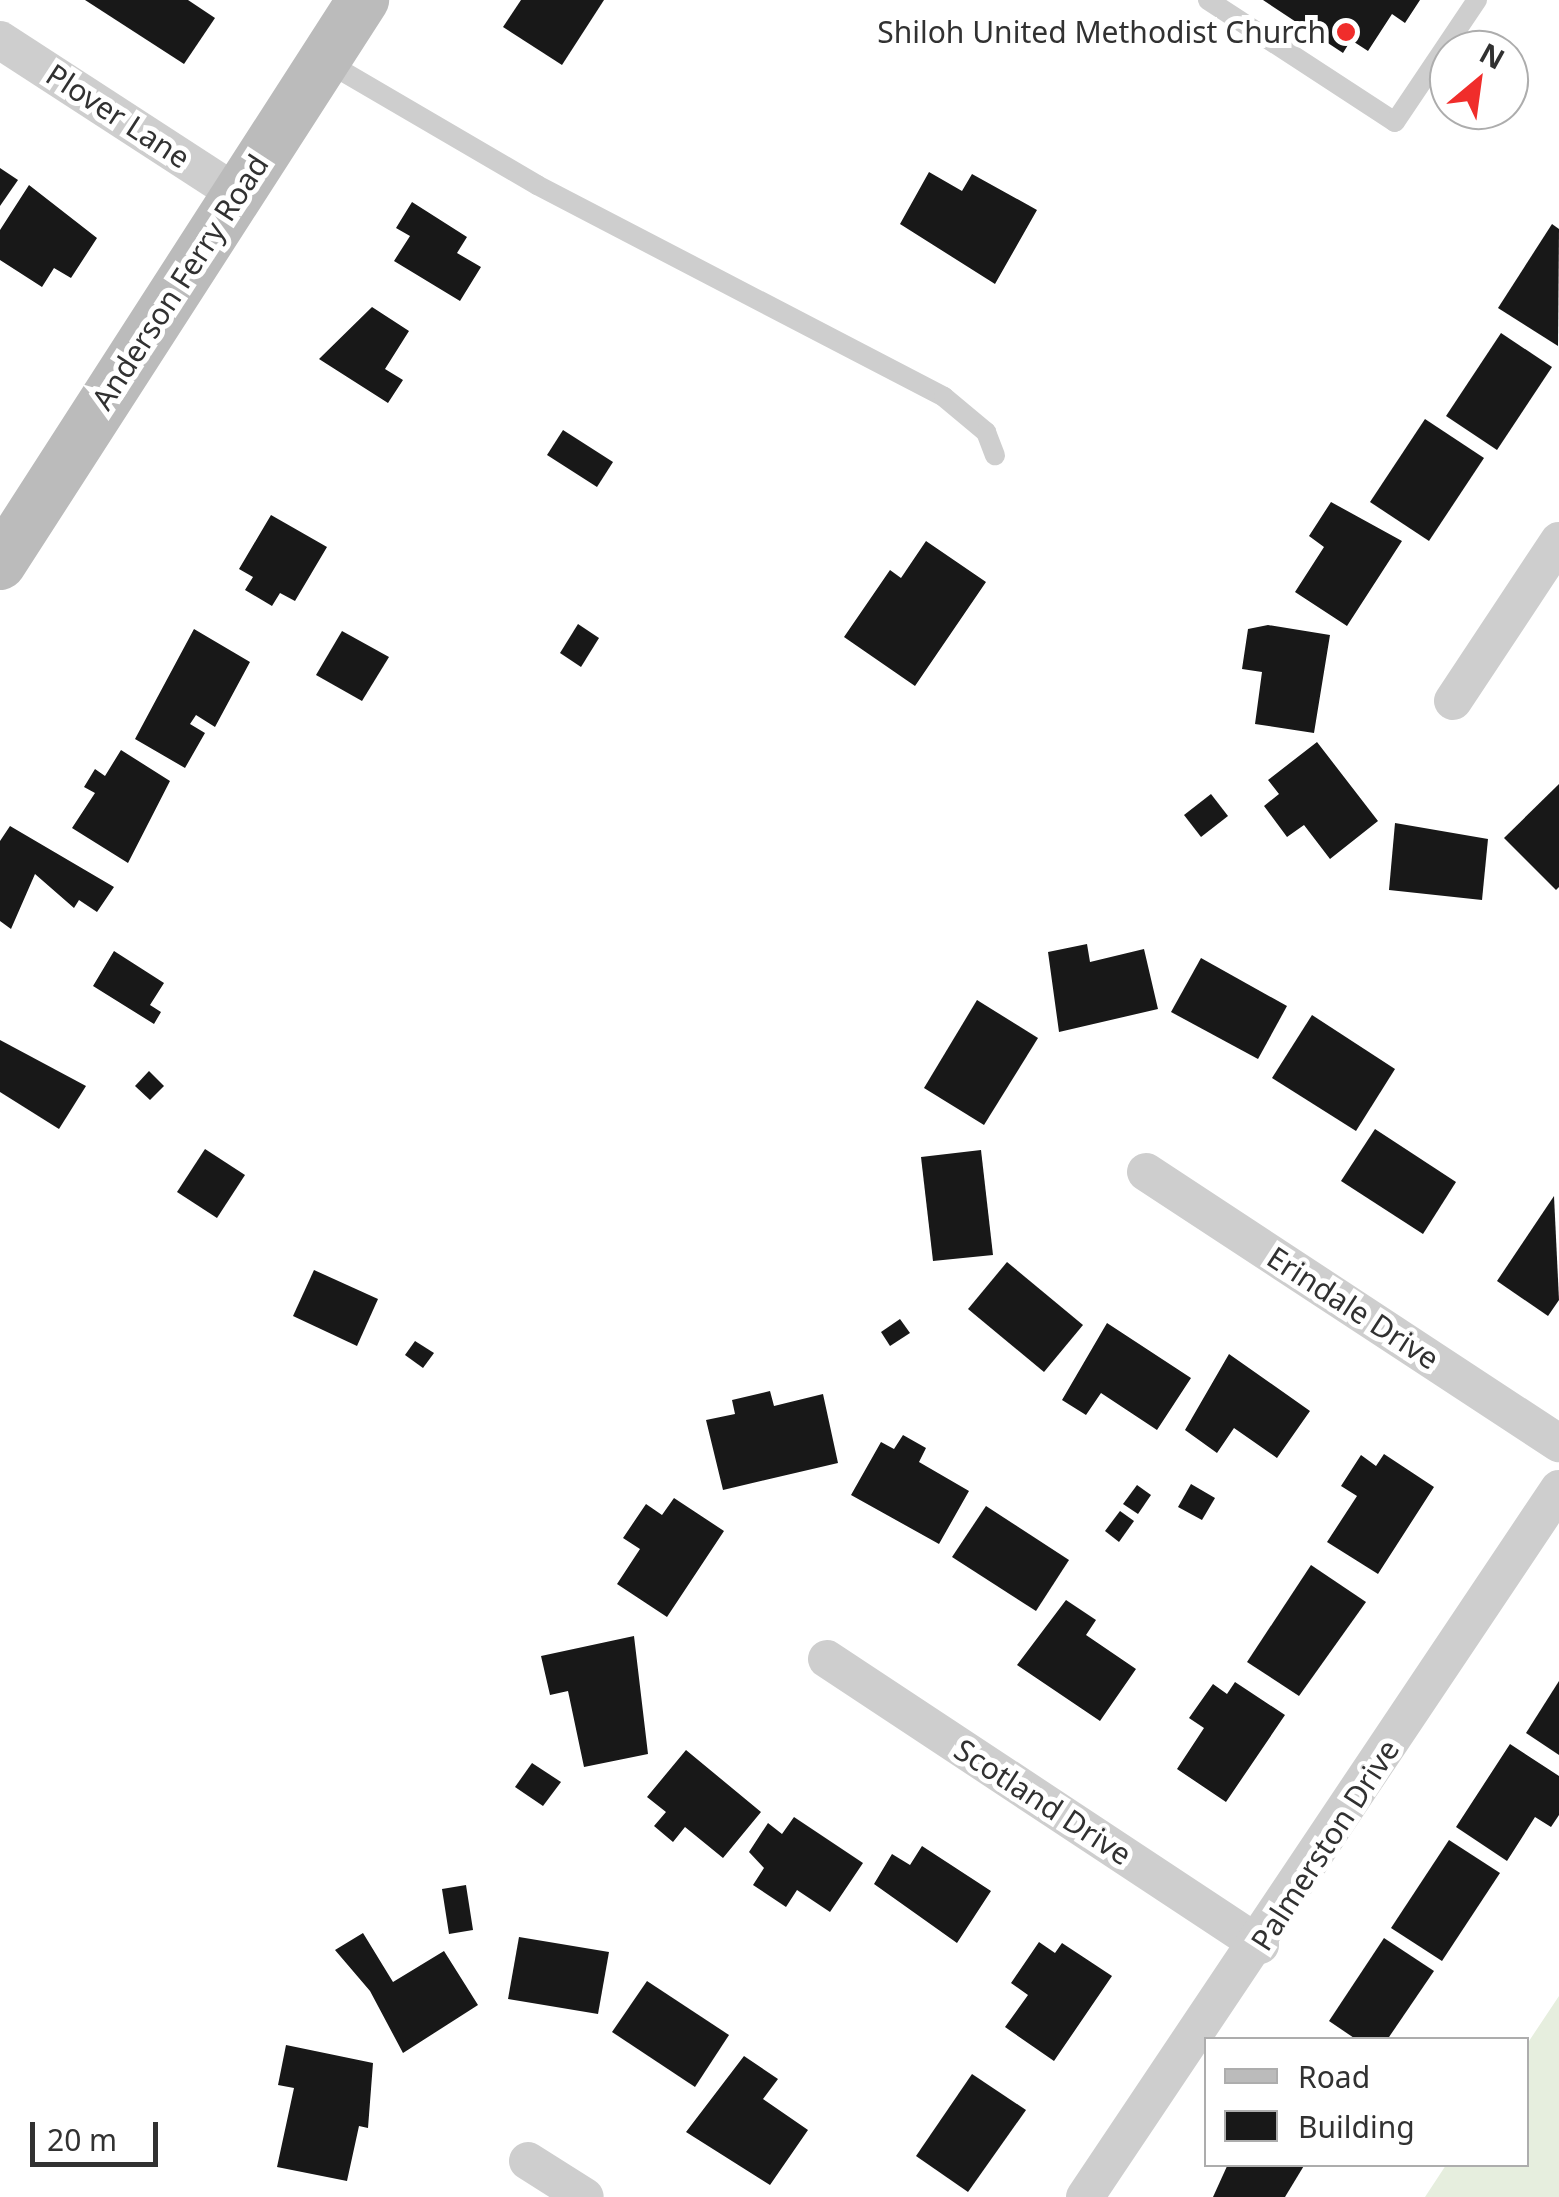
<!DOCTYPE html>
<html>
<head>
<meta charset="utf-8">
<style>
  body { margin:0 }
  #map { position:relative; width:1559px; height:2197px; overflow:hidden; background:#fff; font-family:"Noto Sans",sans-serif }
  div>[style] { position:absolute }
  [style*='--x'] { left:calc(var(--x)*1px); top:calc(var(--y)*1px); width:calc(var(--w)*1px); rotate:calc(var(--a)*1deg) }
  .green>* { inset:0; background:#e6eede }
  .building>* { inset:0; background:#181818 }
  .lane>* { height:20px; margin:-10px; padding:0 10px; transform-origin:10px; border-radius:10px; background:#cecece }
  .street>* { height:38px; margin:-19px; padding:0 19px; transform-origin:19px; border-radius:19px; background:#cecece }
  .secondary>* { height:52px; margin:-26px; padding:0 26px; transform-origin:26px; border-radius:26px; background:#bbb }
  .dots>* { width:28px; height:28px; translate:-50% -50%; box-sizing:border-box; border:5px solid #fff; border-radius:50% }
  span { translate:-50% -50%; white-space:nowrap; text-align:center; line-height:1.15; -webkit-text-stroke:10px #fff; paint-order:stroke }
  .poi-label { font-size:30px; color:#313131 }
  .right { translate:-100% -50%; text-align:right }
  .street-label { font-size:30px; color:#313131 }
  .legend { position:absolute; left:1204px; top:2037px; width:325px; height:130px; box-sizing:border-box; background:#fff; border:2px solid #adadad; margin:0; padding:12px 18px; list-style:none; font-size:30px; color:#313131 }
  .legend li { display:flex; align-items:center; gap:20px; height:50px }
  .legend b { width:50px; border:2px solid #adadad }
  .north { position:absolute; left:1429px; top:30px; width:100px; height:100px; box-sizing:border-box; background:#fff; border:2px solid #adadad; border-radius:50%; rotate:29deg; font-size:28px; font-weight:700; line-height:40px; text-align:center; color:#313131 }
  .north::after { content:''; display:block; margin:auto; width:35px; height:45px; background:#f02d2b; clip-path:polygon(50% 0,100% 100%,50% 72%,0 100%) }
  .scale { position:absolute; left:30px; top:2122px; width:128px; height:45px; box-sizing:border-box; border:5px solid #313131; border-top:0; padding-left:12px; font-size:30px; line-height:35px; white-space:nowrap; color:#313131; -webkit-text-stroke:8px #fff; paint-order:stroke }
</style>
</head>
<body>
<div id="map">
  <div class="green">
    <div style="clip-path:polygon(1559px 1996px,1559px 2197px,1425px 2197px,1446px 2165px,1526px 2164px,1527px 2044px)"></div>
  </div>
  <div class="building">
    <div style="clip-path:polygon(85px 0,188px 0,215px 18px,184px 64px)"></div>
    <div style="clip-path:polygon(521px 0,604px 0,562px 65px,503px 27px)"></div>
    <div style="clip-path:polygon(1263px 0,1420px 0,1405px 23px,1392px 14px,1368px 51px,1351px 40px,1343px 53px)"></div>
    <div style="clip-path:polygon(0 168px,18px 180px,0 206px)"></div>
    <div style="clip-path:polygon(929px 172px,962px 191px,972px 174px,1037px 210px,995px 284px,900px 224px)"></div>
    <div style="clip-path:polygon(29px 185px,97px 238px,71px 278px,54px 268px,42px 287px,0 260px,0 230px)"></div>
    <div style="clip-path:polygon(412px 202px,467px 237px,457px 253px,481px 267px,460px 301px,394px 261px,410px 236px,396px 228px)"></div>
    <div style="clip-path:polygon(1552px 224px,1559px 229px,1558px 346px,1498px 308px)"></div>
    <div style="clip-path:polygon(372px 307px,409px 331px,385px 369px,403px 380px,388px 403px,319px 359px)"></div>
    <div style="clip-path:polygon(1501px 333px,1552px 367px,1497px 450px,1446px 416px)"></div>
    <div style="clip-path:polygon(1425px 419px,1484px 458px,1429px 541px,1370px 502px)"></div>
    <div style="clip-path:polygon(563px 430px,613px 462px,597px 487px,547px 455px)"></div>
    <div style="clip-path:polygon(1331px 502px,1402px 541px,1347px 626px,1295px 592px,1324px 547px,1309px 536px)"></div>
    <div style="clip-path:polygon(271px 515px,327px 547px,295px 601px,280px 593px,272px 606px,245px 590px,253px 577px,239px 569px)"></div>
    <div style="clip-path:polygon(926px 541px,986px 582px,915px 686px,844px 637px,890px 570px,901px 578px)"></div>
    <div style="clip-path:polygon(578px 624px,599px 638px,581px 667px,560px 653px)"></div>
    <div style="clip-path:polygon(1268px 625px,1330px 635px,1314px 733px,1255px 724px,1262px 672px,1242px 669px,1248px 629px)"></div>
    <div style="clip-path:polygon(194px 629px,250px 662px,215px 727px,196px 715px,190px 724px,205px 733px,185px 768px,135px 739px)"></div>
    <div style="clip-path:polygon(342px 631px,389px 657px,362px 701px,316px 675px)"></div>
    <div style="clip-path:polygon(1317px 742px,1378px 821px,1330px 859px,1304px 825px,1287px 837px,1264px 806px,1279px 794px,1268px 780px)"></div>
    <div style="clip-path:polygon(121px 750px,170px 781px,128px 863px,72px 828px,95px 793px,84px 787px,95px 769px,105px 776px)"></div>
    <div style="clip-path:polygon(1559px 784px,1559px 887px,1556px 890px,1504px 838px)"></div>
    <div style="clip-path:polygon(1211px 794px,1228px 816px,1201px 837px,1184px 815px)"></div>
    <div style="clip-path:polygon(1395px 823px,1488px 839px,1482px 900px,1389px 890px)"></div>
    <div style="clip-path:polygon(10px 826px,114px 887px,97px 912px,79px 900px,74px 908px,35px 874px,11px 929px,0 921px,0 841px)"></div>
    <div style="clip-path:polygon(1087px 944px,1090px 962px,1144px 949px,1158px 1009px,1059px 1032px,1048px 952px)"></div>
    <div style="clip-path:polygon(114px 951px,164px 983px,150px 1005px,161px 1012px,154px 1024px,93px 986px)"></div>
    <div style="clip-path:polygon(1201px 958px,1287px 1006px,1258px 1059px,1171px 1012px)"></div>
    <div style="clip-path:polygon(977px 1000px,1038px 1038px,984px 1125px,924px 1088px)"></div>
    <div style="clip-path:polygon(1312px 1015px,1395px 1069px,1356px 1131px,1272px 1078px)"></div>
    <div style="clip-path:polygon(0 1040px,86px 1086px,59px 1129px,0 1092px)"></div>
    <div style="clip-path:polygon(149px 1071px,164px 1086px,150px 1100px,135px 1086px)"></div>
    <div style="clip-path:polygon(1375px 1129px,1456px 1182px,1423px 1234px,1341px 1181px)"></div>
    <div style="clip-path:polygon(205px 1149px,245px 1175px,217px 1218px,177px 1192px)"></div>
    <div style="clip-path:polygon(981px 1150px,993px 1255px,933px 1261px,921px 1157px)"></div>
    <div style="clip-path:polygon(1554px 1196px,1559px 1300px,1548px 1316px,1497px 1281px)"></div>
    <div style="clip-path:polygon(1007px 1262px,1083px 1325px,1044px 1372px,968px 1309px)"></div>
    <div style="clip-path:polygon(314px 1270px,378px 1299px,357px 1346px,293px 1316px)"></div>
    <div style="clip-path:polygon(900px 1319px,910px 1333px,890px 1346px,881px 1332px)"></div>
    <div style="clip-path:polygon(1107px 1323px,1191px 1378px,1157px 1430px,1101px 1393px,1086px 1415px,1062px 1400px)"></div>
    <div style="clip-path:polygon(415px 1341px,434px 1353px,423px 1368px,405px 1355px)"></div>
    <div style="clip-path:polygon(1229px 1354px,1310px 1411px,1277px 1458px,1234px 1428px,1217px 1453px,1185px 1430px)"></div>
    <div style="clip-path:polygon(770px 1391px,774px 1406px,823px 1394px,838px 1463px,723px 1490px,706px 1420px,735px 1414px,732px 1400px)"></div>
    <div style="clip-path:polygon(903px 1435px,926px 1448px,919px 1462px,969px 1491px,939px 1544px,851px 1495px,881px 1442px,894px 1449px)"></div>
    <div style="clip-path:polygon(1384px 1454px,1434px 1487px,1378px 1574px,1327px 1542px,1357px 1496px,1341px 1486px,1361px 1455px,1376px 1466px)"></div>
    <div style="clip-path:polygon(1191px 1484px,1215px 1498px,1202px 1520px,1178px 1507px)"></div>
    <div style="clip-path:polygon(1137px 1485px,1151px 1495px,1138px 1514px,1123px 1504px)"></div>
    <div style="clip-path:polygon(674px 1498px,724px 1531px,667px 1617px,617px 1584px,640px 1549px,623px 1538px,646px 1504px,662px 1515px)"></div>
    <div style="clip-path:polygon(986px 1506px,1069px 1560px,1036px 1611px,952px 1557px)"></div>
    <div style="clip-path:polygon(1120px 1511px,1134px 1521px,1119px 1542px,1105px 1531px)"></div>
    <div style="clip-path:polygon(1311px 1565px,1366px 1602px,1299px 1696px,1247px 1662px)"></div>
    <div style="clip-path:polygon(1066px 1600px,1096px 1620px,1086px 1635px,1136px 1669px,1100px 1721px,1017px 1665px)"></div>
    <div style="clip-path:polygon(634px 1636px,648px 1754px,584px 1767px,568px 1691px,550px 1695px,541px 1656px)"></div>
    <div style="clip-path:polygon(1559px 1681px,1559px 1755px,1526px 1733px)"></div>
    <div style="clip-path:polygon(1235px 1682px,1285px 1715px,1226px 1802px,1177px 1769px,1204px 1728px,1189px 1718px,1213px 1684px,1227px 1694px)"></div>
    <div style="clip-path:polygon(1510px 1744px,1559px 1776px,1559px 1815px,1551px 1827px,1535px 1817px,1507px 1861px,1456px 1827px)"></div>
    <div style="clip-path:polygon(686px 1750px,761px 1812px,723px 1858px,685px 1827px,673px 1842px,654px 1826px,666px 1812px,647px 1797px)"></div>
    <div style="clip-path:polygon(532px 1763px,561px 1782px,543px 1806px,515px 1787px)"></div>
    <div style="clip-path:polygon(794px 1817px,863px 1863px,830px 1912px,797px 1890px,786px 1907px,753px 1885px,764px 1868px,749px 1852px,768px 1823px,782px 1834px)"></div>
    <div style="clip-path:polygon(1449px 1840px,1500px 1873px,1442px 1961px,1391px 1928px)"></div>
    <div style="clip-path:polygon(922px 1846px,991px 1891px,957px 1943px,874px 1884px,892px 1854px,910px 1865px)"></div>
    <div style="clip-path:polygon(466px 1885px,473px 1930px,449px 1934px,442px 1889px)"></div>
    <div style="clip-path:polygon(363px 1933px,393px 1982px,444px 1951px,478px 2005px,403px 2053px,370px 1991px,335px 1950px)"></div>
    <div style="clip-path:polygon(519px 1937px,609px 1952px,598px 2014px,508px 1999px)"></div>
    <div style="clip-path:polygon(1384px 1938px,1434px 1971px,1387px 2040px,1357px 2040px,1329px 2021px)"></div>
    <div style="clip-path:polygon(1039px 1942px,1055px 1953px,1062px 1943px,1112px 1976px,1054px 2061px,1005px 2027px,1028px 1995px,1011px 1983px)"></div>
    <div style="clip-path:polygon(647px 1981px,729px 2035px,695px 2087px,612px 2032px)"></div>
    <div style="clip-path:polygon(286px 2045px,373px 2063px,368px 2128px,359px 2126px,347px 2181px,277px 2167px,294px 2088px,278px 2085px)"></div>
    <div style="clip-path:polygon(744px 2056px,778px 2079px,763px 2099px,808px 2130px,770px 2185px,686px 2132px)"></div>
    <div style="clip-path:polygon(972px 2074px,1026px 2110px,968px 2192px,916px 2156px)"></div>
    <div style="clip-path:polygon(1228px 2164px,1305px 2164px,1285px 2197px,1213px 2197px)"></div>
  </div>
  <div class="lane">
    <div style="--x:1208;--y:0;--w:223;--a:33.1"></div>
    <div style="--x:1395;--y:122;--w:147;--a:-56.1"></div>
    <div style="--x:325;--y:61;--w:246;--a:30.3"></div>
    <div style="--x:537;--y:185;--w:459;--a:27.5"></div>
    <div style="--x:944;--y:397;--w:55;--a:39.8"></div>
    <div style="--x:986;--y:432;--w:25;--a:69"></div>
  </div>
  <div class="street">
    <div style="--x:0;--y:40;--w:281;--a:33"></div>
    <div style="--x:1453;--y:701;--w:192;--a:-56.5"></div>
    <div style="--x:1146;--y:1172;--w:494;--a:33.3"></div>
    <div style="--x:827;--y:1659;--w:519;--a:33.45"></div>
    <div style="--x:528;--y:2161;--w:67;--a:32.3"></div>
    <div style="--x:1085;--y:2197;--w:852;--a:-56.2"></div>
  </div>
  <div class="secondary">
    <div style="--x:0;--y:564;--w:671;--a:-57.23"></div>
  </div>
  <div class="dots">
    <div style="left:1346px;top:32px;background:#f02d2b"></div>
  </div>
  <div class="poi-label">
    <span class="right" style="left:1326px;top:32px">Shiloh United Methodist Church</span>
  </div>
  <div class="street-label">
    <span style="left:118px;top:116px;rotate:33deg">Plover Lane</span>
    <span style="left:180px;top:282px;rotate:-57deg">Anderson Ferry Road</span>
    <span style="left:1353px;top:1308px;rotate:33deg">Erindale Drive</span>
    <span style="left:1043px;top:1802px;rotate:33deg">Scotland Drive</span>
    <span style="left:1325px;top:1845px;rotate:-57deg">Palmerston Drive</span>
  </div>
  <ul class="legend">
  <li><b style="height:12px;background:#bbb"></b>Road</li>
  <li><b style="height:28px;background:#181818"></b>Building</li>
  </ul>
  <div class="north">N</div>
  <div class="scale">20 m</div>
</div>
</body>
</html>
